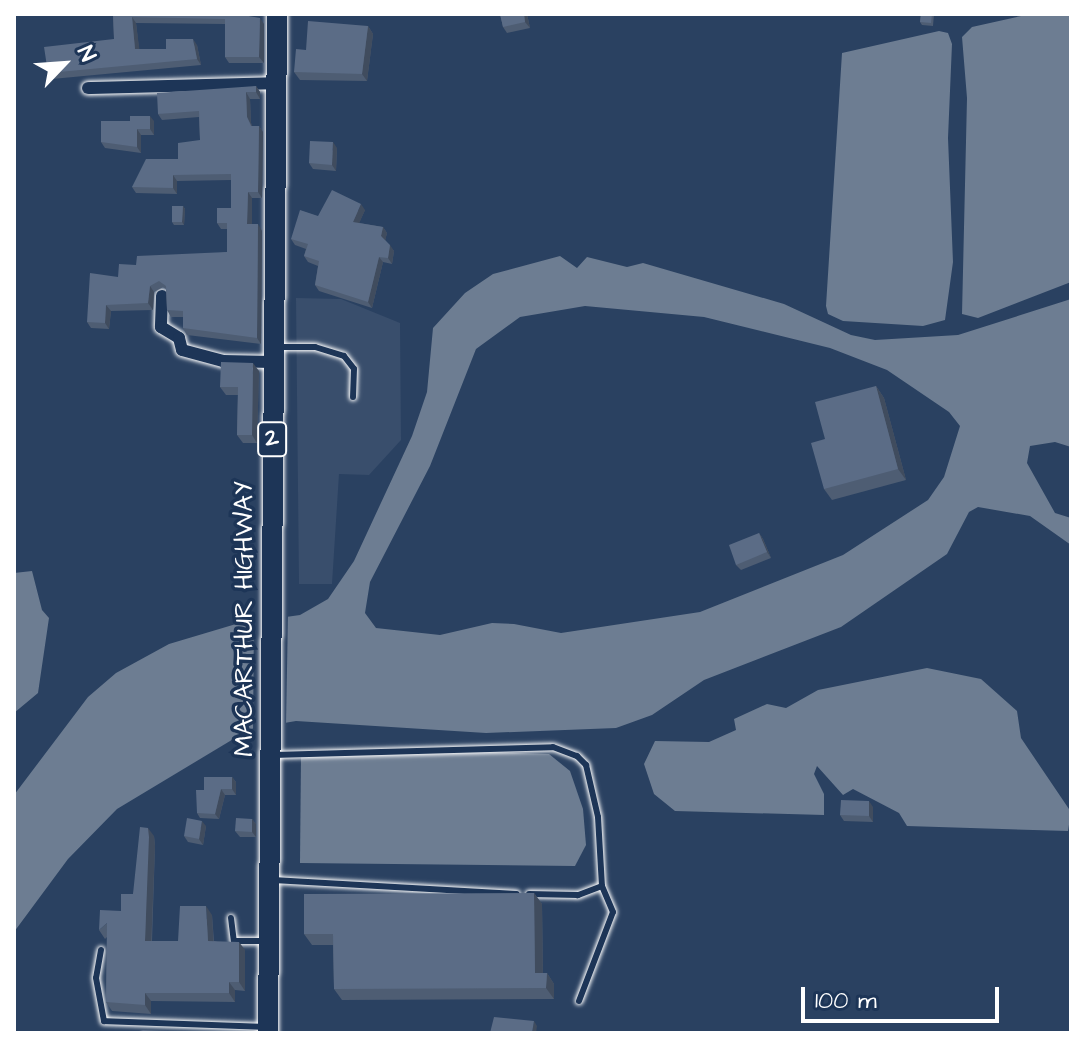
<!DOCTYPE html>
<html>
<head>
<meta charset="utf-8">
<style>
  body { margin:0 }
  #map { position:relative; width:1085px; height:1047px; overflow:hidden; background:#2a4161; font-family:"Architects Daughter",sans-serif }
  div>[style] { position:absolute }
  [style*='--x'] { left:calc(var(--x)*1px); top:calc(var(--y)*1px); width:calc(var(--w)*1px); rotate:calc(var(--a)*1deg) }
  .built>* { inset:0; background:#394e6c }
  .water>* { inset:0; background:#6d7d92 }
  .pier>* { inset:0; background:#2a4161 }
  .roads { filter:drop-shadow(0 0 2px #fff) drop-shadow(0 0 2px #fff) }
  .service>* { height:6px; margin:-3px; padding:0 3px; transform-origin:3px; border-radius:3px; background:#1d3557 }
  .minor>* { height:12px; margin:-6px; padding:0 6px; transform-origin:6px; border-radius:6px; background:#1d3557 }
  .trunk>* { height:20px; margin:-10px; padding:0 10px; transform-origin:10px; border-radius:10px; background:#1d3557 }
  .wall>* { inset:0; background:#4e5d73 }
  .shaded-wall>* { inset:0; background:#404c5e }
  .building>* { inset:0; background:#5b6c86 }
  span { translate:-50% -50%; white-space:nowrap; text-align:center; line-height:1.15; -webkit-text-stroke:7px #1d3557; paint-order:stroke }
  .shield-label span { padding:2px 6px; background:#1d3557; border:2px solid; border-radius:6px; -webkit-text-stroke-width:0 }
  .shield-label { font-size:24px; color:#fff; font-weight:700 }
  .street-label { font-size:26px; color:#fff }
  .frame { position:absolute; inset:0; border:16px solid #fff; pointer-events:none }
  .north { position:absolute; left:24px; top:24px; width:80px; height:80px; -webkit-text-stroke:6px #1d3557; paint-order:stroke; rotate:65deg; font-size:22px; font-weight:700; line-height:32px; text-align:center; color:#fff }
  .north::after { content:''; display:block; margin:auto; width:28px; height:36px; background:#fff; clip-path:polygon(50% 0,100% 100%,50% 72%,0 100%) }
  .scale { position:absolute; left:801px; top:987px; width:198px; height:36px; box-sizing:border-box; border:4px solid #fff; border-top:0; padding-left:10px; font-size:24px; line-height:28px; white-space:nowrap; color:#fff; -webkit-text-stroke:6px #1d3557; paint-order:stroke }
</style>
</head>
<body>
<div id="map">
  <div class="built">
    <div style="clip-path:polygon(296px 298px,341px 299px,400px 323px,401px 440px,369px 475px,339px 474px,332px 584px,299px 584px)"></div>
  </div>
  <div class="water">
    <div style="clip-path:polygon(1071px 14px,1071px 282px,978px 318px,962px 314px,967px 98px,962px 37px,972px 27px,1021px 16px)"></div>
    <div style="clip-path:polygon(939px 31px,948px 33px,952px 44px,948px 138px,953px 262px,945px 320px,923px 326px,843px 321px,828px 314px,826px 306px,842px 53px)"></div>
    <div style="clip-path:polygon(evenodd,560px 256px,577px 268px,587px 257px,627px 267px,643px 263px,784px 304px,851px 335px,875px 340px,958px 335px,1071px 299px,1071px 447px,1055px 442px,1030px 446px,1027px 463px,1055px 513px,1071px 518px,1071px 545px,1030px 516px,978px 507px,969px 512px,947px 554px,841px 627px,704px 680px,652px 715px,616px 728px,486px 733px,296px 721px,250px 729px,117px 809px,68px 859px,14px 932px,14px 795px,88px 697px,116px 673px,169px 644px,236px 624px,300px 615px,328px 599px,354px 561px,412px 436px,427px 392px,433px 328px,465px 293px,493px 274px,560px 256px,585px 306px,704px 317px,830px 348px,887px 370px,949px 412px,960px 426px,944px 477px,928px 500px,843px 555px,700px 612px,561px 633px,514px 624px,492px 623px,440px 635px,376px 628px,365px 613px,370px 582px,430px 466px,476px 349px,520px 317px,585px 306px)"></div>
    <div style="clip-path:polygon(32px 571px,42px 610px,49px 618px,38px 693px,14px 713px,14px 573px)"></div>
    <div style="clip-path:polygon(927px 668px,981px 679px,1017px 711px,1021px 738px,1071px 812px,1068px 831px,907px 826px,899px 813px,853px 789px,843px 795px,817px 766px,814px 774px,824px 794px,824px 815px,675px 811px,654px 794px,644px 764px,655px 741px,709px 742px,736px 730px,734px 719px,767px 704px,786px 708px,818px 690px)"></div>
    <div style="clip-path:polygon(484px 752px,549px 754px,570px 771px,583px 809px,586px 845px,575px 866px,300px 863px,301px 756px)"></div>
  </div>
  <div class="pier">
    <div style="clip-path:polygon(288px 613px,286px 726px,253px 732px,254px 618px)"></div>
  </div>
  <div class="roads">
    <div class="service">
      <div style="--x:276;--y:347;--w:39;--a:0"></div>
      <div style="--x:315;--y:347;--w:30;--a:17"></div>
      <div style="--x:344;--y:356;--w:16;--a:52"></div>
      <div style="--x:354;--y:369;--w:28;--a:92"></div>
      <div style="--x:273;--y:755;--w:280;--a:-1.6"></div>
      <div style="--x:553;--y:747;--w:26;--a:21"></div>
      <div style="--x:577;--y:756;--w:13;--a:45"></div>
      <div style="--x:586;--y:765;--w:53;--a:77"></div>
      <div style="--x:598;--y:817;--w:69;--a:86.7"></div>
      <div style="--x:602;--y:886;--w:26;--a:159"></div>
      <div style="--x:578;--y:895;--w:49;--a:-178.8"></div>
      <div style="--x:273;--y:880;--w:244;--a:3.3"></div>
      <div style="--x:231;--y:918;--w:23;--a:83"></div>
      <div style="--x:234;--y:941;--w:33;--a:0"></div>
      <div style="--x:101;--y:950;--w:28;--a:100"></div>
      <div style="--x:96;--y:978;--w:44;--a:79.5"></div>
      <div style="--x:104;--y:1021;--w:160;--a:2.1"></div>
      <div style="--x:579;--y:1001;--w:95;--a:-69.1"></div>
      <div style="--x:613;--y:912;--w:28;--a:-113"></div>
    </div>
    <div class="minor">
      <div style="--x:88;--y:88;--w:188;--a:-1.5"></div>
      <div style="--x:162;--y:296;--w:31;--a:92"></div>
      <div style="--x:161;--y:327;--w:21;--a:31"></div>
      <div style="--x:179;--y:338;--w:12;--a:76"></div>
      <div style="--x:182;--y:350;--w:42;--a:15"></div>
      <div style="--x:223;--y:361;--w:49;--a:1.2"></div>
    </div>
    <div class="trunk">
      <div style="--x:268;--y:1033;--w:1019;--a:-89.49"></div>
    </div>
  </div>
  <div class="wall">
    <div style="clip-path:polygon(113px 14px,241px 14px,264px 24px,264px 63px,229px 63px,225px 57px,225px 24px,136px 23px,139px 49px,166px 49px,197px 45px,201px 65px,52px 79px,48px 73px,114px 39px)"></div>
    <div style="clip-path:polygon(500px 14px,527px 14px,530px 28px,507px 33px,503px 27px)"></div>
    <div style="clip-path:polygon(921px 14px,934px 14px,933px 26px,922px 25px,920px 22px)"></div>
    <div style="clip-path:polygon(368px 26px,373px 34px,367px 81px,300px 80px,294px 72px,306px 50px)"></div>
    <div style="clip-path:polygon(256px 86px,260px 92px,260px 99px,250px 99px,251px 123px,252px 126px,259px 126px,263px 132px,262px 198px,252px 198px,252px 224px,262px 231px,261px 344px,187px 335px,183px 328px,183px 317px,171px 317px,167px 310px,166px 289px,163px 287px,154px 292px,153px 310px,111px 311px,109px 329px,91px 328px,87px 322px,118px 277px,136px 265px,227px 252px,227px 229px,221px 229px,217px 223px,231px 208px,231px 180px,177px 181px,177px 194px,136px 193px,132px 187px,178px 159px,200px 140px,199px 117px,162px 120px,158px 114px)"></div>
    <div style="clip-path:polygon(130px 121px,154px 121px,154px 135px,141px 135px,141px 153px,105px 148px,101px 142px)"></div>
    <div style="clip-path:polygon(337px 148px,336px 171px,313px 169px,309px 163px)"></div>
    <div style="clip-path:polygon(183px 206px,185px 209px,184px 225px,174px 225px,172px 222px)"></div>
    <div style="clip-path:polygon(365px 210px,359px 223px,383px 227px,387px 233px,385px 240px,394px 251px,392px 264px,383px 262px,372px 308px,319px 291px,315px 285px,318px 266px,308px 262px,304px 256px,306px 249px,295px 245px,291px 239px,318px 216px)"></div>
    <div style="clip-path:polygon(259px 371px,257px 443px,243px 443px,237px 435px,238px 395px,226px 395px,220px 387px)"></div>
    <div style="clip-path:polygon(876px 386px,884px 398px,906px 480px,832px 500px,824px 489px,825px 439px)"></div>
    <div style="clip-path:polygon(759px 533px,763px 539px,771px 558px,741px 570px,736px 565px)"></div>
    <div style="clip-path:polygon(232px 777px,236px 782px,236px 795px,225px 795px,219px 819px,200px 818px,197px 813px,204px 790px)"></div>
    <div style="clip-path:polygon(873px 807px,873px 822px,844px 821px,840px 815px)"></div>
    <div style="clip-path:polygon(252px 819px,256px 824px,256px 837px,240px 837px,235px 831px)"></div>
    <div style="clip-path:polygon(206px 826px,203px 845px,188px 842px,184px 836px)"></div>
    <div style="clip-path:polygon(154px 836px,155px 846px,152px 941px,178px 941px,212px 915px,214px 941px,245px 950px,245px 991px,235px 990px,235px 1002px,151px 1001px,151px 1014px,112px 1011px,106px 1002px,107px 937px,105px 939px,99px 930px,121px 911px,133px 894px)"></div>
    <div style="clip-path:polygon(534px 893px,542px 904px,543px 973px,547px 973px,554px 984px,554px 999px,342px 1000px,334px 989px,333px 945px,312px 945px,304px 934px)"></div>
  </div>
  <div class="shaded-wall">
    <div style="clip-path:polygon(524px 14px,527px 14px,530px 28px,525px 22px)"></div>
    <div style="clip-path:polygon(132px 17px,136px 23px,140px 54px,135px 49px)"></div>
    <div style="clip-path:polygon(260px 18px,264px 24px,264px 63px,259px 57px)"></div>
    <div style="clip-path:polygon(368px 26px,373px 34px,367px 81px,362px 74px)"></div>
    <div style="clip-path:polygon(193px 39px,197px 45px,201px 65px,197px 59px)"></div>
    <div style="clip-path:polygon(256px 86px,260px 92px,260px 99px,256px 92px)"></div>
    <div style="clip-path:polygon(246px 92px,250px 99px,251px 123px,255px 132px,247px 117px)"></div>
    <div style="clip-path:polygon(150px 116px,154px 121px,154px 135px,150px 129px)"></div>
    <div style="clip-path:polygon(259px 126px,263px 132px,262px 198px,258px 192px)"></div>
    <div style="clip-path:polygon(137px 129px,141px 135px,141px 153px,137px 147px)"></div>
    <div style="clip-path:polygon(333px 142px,337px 148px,336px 171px,332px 165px)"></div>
    <div style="clip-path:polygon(173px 175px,177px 181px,177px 194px,173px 188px)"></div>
    <div style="clip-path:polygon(248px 192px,252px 198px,252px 230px,247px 224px)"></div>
    <div style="clip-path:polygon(361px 204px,365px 210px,357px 228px,353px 222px)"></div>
    <div style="clip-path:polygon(183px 206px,185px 209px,184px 225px,182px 222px)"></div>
    <div style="clip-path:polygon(258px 224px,262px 231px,261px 344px,257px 338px)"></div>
    <div style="clip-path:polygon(383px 227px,387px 233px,385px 242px,381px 236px)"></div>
    <div style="clip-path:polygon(390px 245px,394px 251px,392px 264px,388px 258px)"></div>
    <div style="clip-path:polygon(379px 257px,383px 262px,372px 308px,368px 302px)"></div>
    <div style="clip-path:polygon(150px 286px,154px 292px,153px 310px,148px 303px)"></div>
    <div style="clip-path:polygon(106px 305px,111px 311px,109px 329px,105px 323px)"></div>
    <div style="clip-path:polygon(253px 363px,259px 371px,257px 443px,252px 435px)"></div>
    <div style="clip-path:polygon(876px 386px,884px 398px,906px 480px,898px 469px)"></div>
    <div style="clip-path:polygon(759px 533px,763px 539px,771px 558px,767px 552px)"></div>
    <div style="clip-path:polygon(232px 777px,236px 782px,236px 795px,232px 789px)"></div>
    <div style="clip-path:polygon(221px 789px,225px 795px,219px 819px,215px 814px)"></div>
    <div style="clip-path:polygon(869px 801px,873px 807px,873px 822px,869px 816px)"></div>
    <div style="clip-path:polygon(252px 819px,256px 824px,256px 837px,252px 832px)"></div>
    <div style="clip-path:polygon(202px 821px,206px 826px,203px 845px,199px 839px)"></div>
    <div style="clip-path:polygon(148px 828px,154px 836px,155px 846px,151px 949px,145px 941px)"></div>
    <div style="clip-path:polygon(534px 893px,542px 904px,543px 984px,535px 973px)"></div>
    <div style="clip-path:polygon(206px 906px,212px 915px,214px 950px,208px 941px)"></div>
    <div style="clip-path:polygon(239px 942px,245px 950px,245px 991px,239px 982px)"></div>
    <div style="clip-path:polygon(547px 973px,554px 984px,554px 999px,546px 988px)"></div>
    <div style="clip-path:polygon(229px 982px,235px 990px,235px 1002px,229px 993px)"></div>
    <div style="clip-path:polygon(145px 993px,151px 1001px,151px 1014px,145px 1005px)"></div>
    <div style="clip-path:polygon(534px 1021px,537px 1026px,536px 1033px,532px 1033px)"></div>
  </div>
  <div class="building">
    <div style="clip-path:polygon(113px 14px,237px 14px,260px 18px,259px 57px,225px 57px,225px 19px,132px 17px,135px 49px,166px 49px,166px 39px,193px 39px,197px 59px,48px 73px,44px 47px,114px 39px)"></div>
    <div style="clip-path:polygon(500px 14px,524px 14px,525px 22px,503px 27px)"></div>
    <div style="clip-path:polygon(921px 14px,932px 14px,931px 23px,920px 22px)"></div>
    <div style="clip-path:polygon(308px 21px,368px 26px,362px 74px,294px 72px,296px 49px,306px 50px)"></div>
    <div style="clip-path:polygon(256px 86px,256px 92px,246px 92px,247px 117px,251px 126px,259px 126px,258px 192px,248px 192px,247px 224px,258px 224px,257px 338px,183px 328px,183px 311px,167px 310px,166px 286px,159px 281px,150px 286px,148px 303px,106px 305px,105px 323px,87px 322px,90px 273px,118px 277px,119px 264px,136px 265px,137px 256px,227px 252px,227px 223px,217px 223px,217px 208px,231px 208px,231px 174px,173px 175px,173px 188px,132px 187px,146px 159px,178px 159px,178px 143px,200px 140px,199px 111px,158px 114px,157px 93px)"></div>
    <div style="clip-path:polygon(130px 116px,150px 116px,150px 129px,137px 129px,137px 147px,101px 142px,101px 121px,130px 121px)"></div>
    <div style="clip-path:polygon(310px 141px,333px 142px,332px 165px,309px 163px)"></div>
    <div style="clip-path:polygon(332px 190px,361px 204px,353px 222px,383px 227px,381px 236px,390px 245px,388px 258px,379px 257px,368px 302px,315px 285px,319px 261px,304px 256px,308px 244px,291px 239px,300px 210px,318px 216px)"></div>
    <div style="clip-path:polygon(172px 206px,183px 206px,182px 222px,172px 222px)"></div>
    <div style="clip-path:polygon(221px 362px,253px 363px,252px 435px,237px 435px,238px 387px,220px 387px)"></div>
    <div style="clip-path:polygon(876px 386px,898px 469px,824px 489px,811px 443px,825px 439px,815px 402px)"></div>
    <div style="clip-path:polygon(759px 533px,767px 552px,736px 565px,729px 545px)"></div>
    <div style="clip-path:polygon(204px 777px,232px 777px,232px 789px,221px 789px,215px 814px,197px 813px,196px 790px,204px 790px)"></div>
    <div style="clip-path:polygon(841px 800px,869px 801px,869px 816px,840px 815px)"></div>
    <div style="clip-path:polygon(187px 818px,202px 821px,199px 839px,184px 836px)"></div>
    <div style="clip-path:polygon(236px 818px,252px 819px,252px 832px,235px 831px)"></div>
    <div style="clip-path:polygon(140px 827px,148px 828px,149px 837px,145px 941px,178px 941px,180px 906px,206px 906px,208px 941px,239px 942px,239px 982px,229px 982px,229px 993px,145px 993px,145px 1005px,106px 1002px,107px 923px,99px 930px,100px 910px,121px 911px,121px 894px,133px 894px)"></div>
    <div style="clip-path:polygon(534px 893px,535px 973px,547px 973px,546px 988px,334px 989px,333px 934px,304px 934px,304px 894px)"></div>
    <div style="clip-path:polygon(494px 1017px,534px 1021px,532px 1033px,490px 1033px)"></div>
    <div style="clip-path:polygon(143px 1030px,218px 1033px,131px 1033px)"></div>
  </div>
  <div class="shield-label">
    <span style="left:272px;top:439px">2</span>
  </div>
  <div class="street-label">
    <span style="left:245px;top:619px;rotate:-90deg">MACARTHUR HIGHWAY</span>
  </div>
  <div class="frame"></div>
  <div class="north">N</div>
  <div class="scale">100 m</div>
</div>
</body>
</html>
